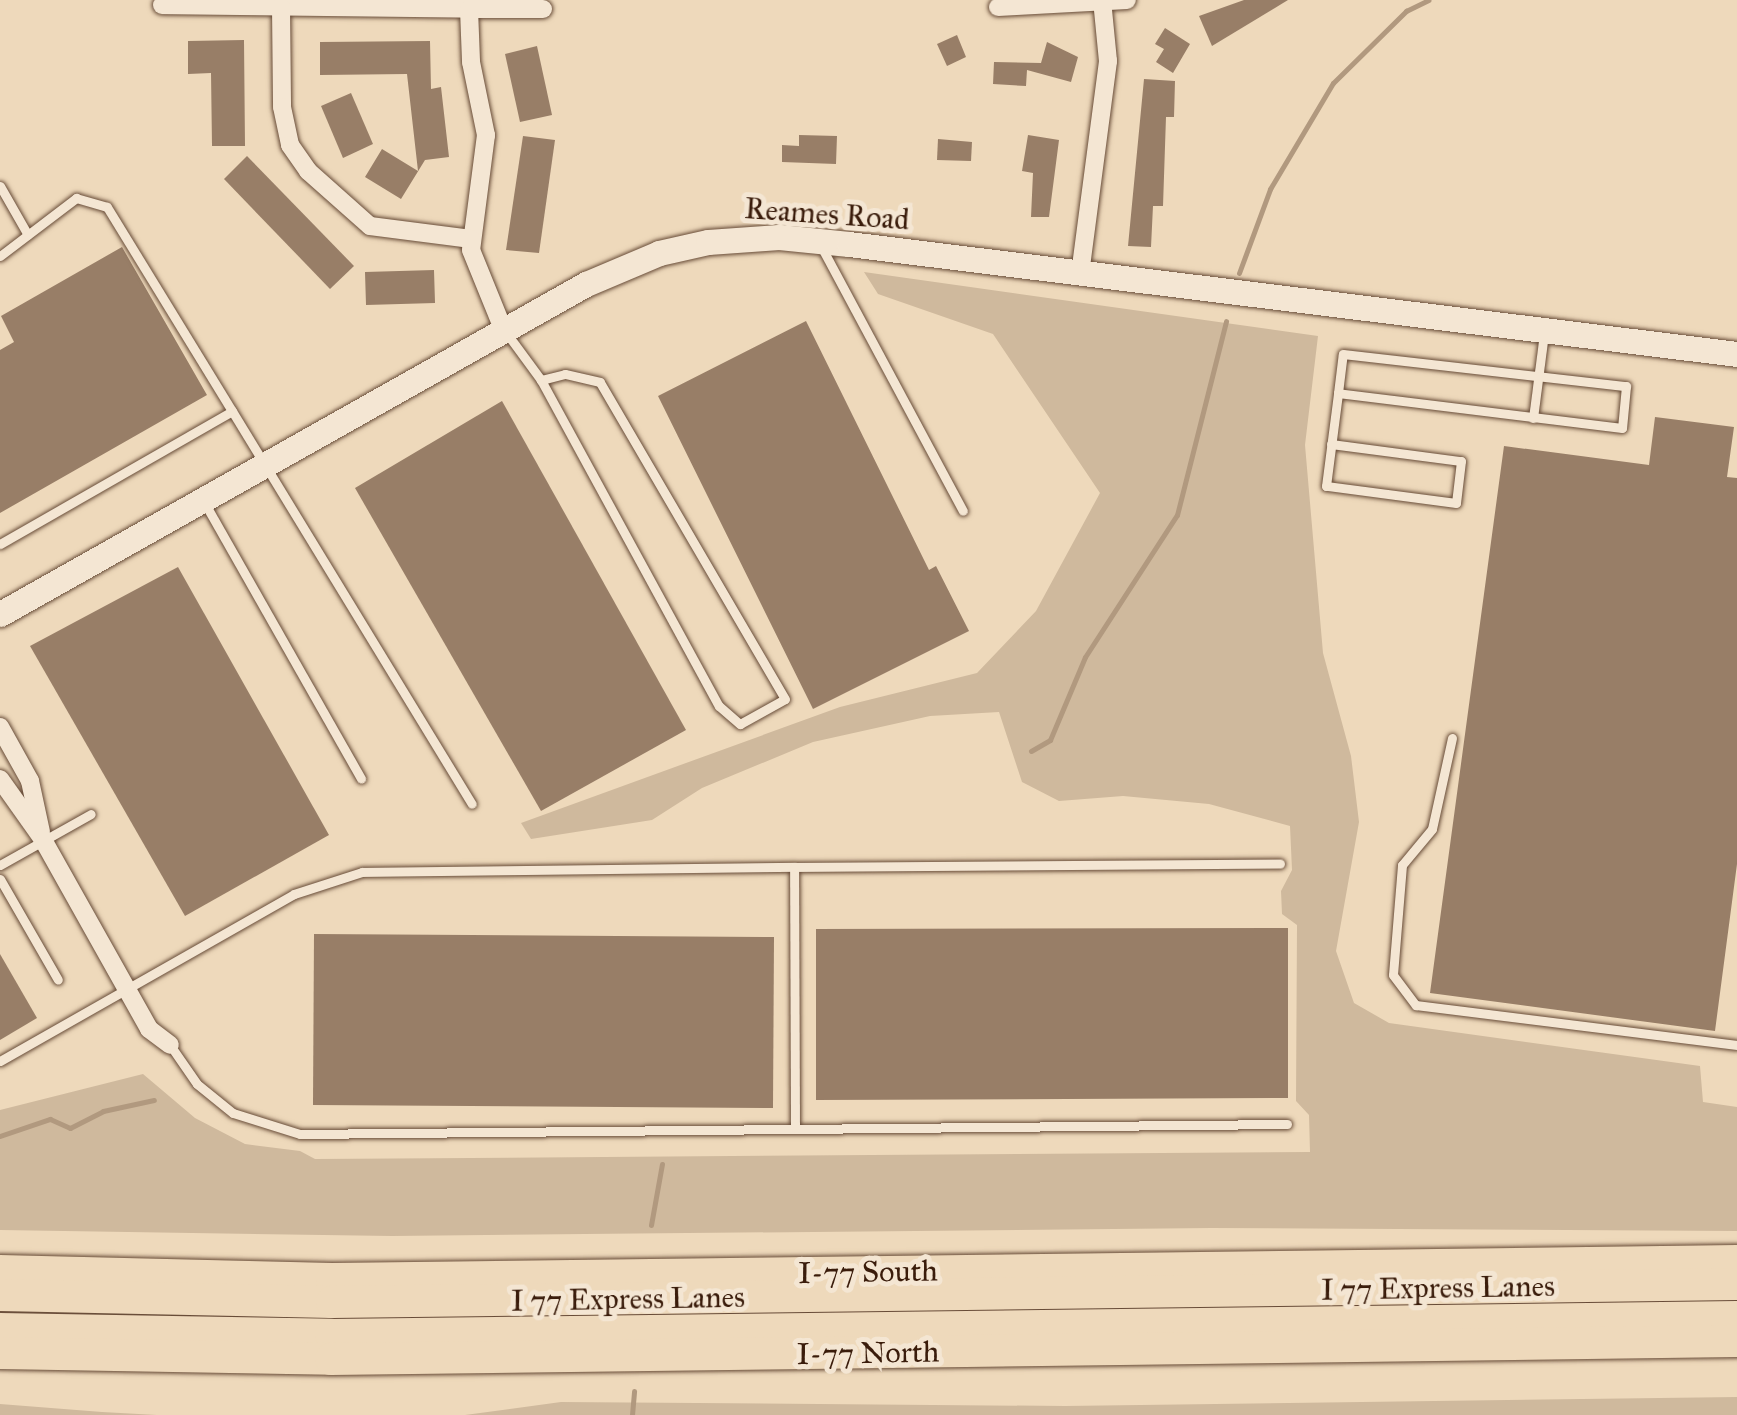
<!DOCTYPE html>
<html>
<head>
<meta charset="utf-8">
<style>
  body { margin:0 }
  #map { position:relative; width:1737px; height:1415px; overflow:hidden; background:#eed9bb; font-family:"IM FELL Great Primer",serif }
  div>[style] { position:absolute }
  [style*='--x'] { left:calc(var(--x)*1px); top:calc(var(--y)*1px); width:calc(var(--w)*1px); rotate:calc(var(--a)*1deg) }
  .green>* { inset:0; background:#cfb99d }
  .stream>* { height:5px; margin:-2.5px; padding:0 2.5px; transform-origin:2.5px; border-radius:2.5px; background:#b1997f }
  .building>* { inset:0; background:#987e67 }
  .roads { filter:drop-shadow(0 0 2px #674b37) drop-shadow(0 0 2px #674b37) }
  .lane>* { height:9px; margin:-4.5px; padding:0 4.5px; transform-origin:4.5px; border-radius:4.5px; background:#f4e6d3 }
  .street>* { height:18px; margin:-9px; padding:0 9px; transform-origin:9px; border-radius:9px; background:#f4e6d3 }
  .secondary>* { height:25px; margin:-12.5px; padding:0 12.5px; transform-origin:12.5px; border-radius:12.5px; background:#f4e6d3 }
  .highway>* { height:32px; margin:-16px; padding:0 16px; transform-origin:16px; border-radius:16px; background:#eed9bb }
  span { translate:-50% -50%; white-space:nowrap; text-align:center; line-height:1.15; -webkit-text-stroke:10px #f4e6d3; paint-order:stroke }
  .street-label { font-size:30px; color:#3a1c0b }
</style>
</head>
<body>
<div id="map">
  <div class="green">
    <div style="clip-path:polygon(864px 272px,1318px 336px,1305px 445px,1323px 653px,1351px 756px,1359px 822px,1336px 951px,1354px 1003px,1389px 1023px,1700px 1066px,1703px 1102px,1737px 1107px,1737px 1231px,1211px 1228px,392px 1236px,0 1230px,0 1110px,143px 1074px,195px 1118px,245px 1144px,300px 1151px,315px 1159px,1310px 1152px,1309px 1115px,1296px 1101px,1297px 925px,1282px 914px,1281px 891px,1292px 870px,1290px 826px,1209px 804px,1123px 796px,1059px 801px,1022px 782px,999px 712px,930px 716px,813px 742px,702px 788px,652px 820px,531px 839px,521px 823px,840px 707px,977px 673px,1036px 611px,1100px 493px,993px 334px,878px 294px)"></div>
    <div style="clip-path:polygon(1737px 1397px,1737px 1415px,465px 1415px,561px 1402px,1065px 1406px)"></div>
    <div style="clip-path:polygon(0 1404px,102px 1412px,157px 1415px,0 1415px)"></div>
  </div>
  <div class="stream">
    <div style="--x:1239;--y:273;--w:90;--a:-69.7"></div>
    <div style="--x:1270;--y:189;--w:123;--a:-59.3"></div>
    <div style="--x:1333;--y:83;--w:103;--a:-44.6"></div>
    <div style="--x:1406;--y:11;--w:25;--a:-26"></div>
    <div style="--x:1031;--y:751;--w:22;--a:-30"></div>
    <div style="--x:1050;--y:740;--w:90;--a:-67.1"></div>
    <div style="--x:1085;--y:657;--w:169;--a:-57.1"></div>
    <div style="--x:1177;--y:515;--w:200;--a:-75.8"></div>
    <div style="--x:0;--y:1136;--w:53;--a:-18.8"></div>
    <div style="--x:50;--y:1119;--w:22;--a:24"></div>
    <div style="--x:70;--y:1128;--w:37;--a:-27"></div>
    <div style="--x:103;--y:1111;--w:52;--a:-12.2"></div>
    <div style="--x:651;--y:1225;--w:62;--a:-79.8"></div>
    <div style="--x:632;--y:1415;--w:24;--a:-85"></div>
  </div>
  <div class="building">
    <div style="clip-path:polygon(1244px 0,1288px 0,1212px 46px,1199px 16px)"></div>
    <div style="clip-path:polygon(1165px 28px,1190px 44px,1173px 73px,1156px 62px,1164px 49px,1155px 44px)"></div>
    <div style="clip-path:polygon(957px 35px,966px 57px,947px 66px,937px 44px)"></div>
    <div style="clip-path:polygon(244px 40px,245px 146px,212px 146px,211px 73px,188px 74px,188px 41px)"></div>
    <div style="clip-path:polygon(430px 41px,431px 89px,441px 87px,449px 157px,425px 160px,401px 199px,365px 177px,382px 149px,418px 171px,407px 74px,320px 75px,320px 42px)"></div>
    <div style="clip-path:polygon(1047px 42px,1078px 57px,1071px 82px,1027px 70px,1026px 86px,993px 84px,994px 62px,1041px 63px)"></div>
    <div style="clip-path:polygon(537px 46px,552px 115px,520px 122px,505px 54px)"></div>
    <div style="clip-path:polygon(1144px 79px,1175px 81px,1174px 117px,1166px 117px,1163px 206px,1153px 206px,1151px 247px,1128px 246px)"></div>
    <div style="clip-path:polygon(351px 93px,373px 144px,343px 158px,321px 106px)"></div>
    <div style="clip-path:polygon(799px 135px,837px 136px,836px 164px,782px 162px,782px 145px,799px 146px)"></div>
    <div style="clip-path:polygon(1028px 135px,1059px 140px,1049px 217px,1031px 217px,1033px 173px,1022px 171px)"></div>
    <div style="clip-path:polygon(523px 136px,555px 140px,539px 253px,506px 250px)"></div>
    <div style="clip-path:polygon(938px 139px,972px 142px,971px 161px,937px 160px)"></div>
    <div style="clip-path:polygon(247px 156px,354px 266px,330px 289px,224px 179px)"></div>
    <div style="clip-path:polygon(122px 247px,207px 395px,0 513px,0 350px,14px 342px,1px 316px)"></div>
    <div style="clip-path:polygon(434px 270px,435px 303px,366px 305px,365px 272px)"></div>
    <div style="clip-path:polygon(806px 321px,929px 570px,936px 566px,969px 631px,813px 709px,658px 396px)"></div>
    <div style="clip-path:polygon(502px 401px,686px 730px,541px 811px,355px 488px)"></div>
    <div style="clip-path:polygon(1655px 417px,1734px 427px,1727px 477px,1737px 478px,1737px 864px,1715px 1031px,1430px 993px,1504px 446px,1649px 465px)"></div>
    <div style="clip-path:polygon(178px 567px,329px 835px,185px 916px,30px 646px)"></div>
    <div style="clip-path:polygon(1288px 928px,1288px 1098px,816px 1100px,816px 929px)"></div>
    <div style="clip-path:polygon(314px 934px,774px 937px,773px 1108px,313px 1105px)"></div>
    <div style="clip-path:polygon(0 954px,37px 1018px,0 1040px)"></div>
  </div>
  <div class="roads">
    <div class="lane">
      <div style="--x:0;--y:186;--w:56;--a:60.3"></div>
      <div style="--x:822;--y:248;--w:298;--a:61.8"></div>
      <div style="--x:0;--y:256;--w:96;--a:-37.3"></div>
      <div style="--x:76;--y:198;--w:32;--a:16"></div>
      <div style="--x:107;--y:207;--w:239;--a:58.5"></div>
      <div style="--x:505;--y:331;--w:61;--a:53.7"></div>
      <div style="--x:541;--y:380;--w:371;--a:61.4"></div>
      <div style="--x:719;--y:706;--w:28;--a:41"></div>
      <div style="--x:740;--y:724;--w:51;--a:-29.1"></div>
      <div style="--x:785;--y:699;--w:367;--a:-120.3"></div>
      <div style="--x:600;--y:382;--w:36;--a:-167"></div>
      <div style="--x:565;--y:374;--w:25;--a:166"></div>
      <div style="--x:1533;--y:418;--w:86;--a:-82.6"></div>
      <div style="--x:1331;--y:444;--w:131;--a:7.5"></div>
      <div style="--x:1461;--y:461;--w:42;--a:96.8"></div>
      <div style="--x:1456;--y:503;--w:131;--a:-172.5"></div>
      <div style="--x:1326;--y:486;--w:94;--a:-82.6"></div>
      <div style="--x:1338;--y:393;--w:39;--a:-83"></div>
      <div style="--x:1343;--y:354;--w:285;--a:6.5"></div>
      <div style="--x:1626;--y:386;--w:42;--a:95.4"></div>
      <div style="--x:1622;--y:428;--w:286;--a:-173"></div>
      <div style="--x:204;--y:502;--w:318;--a:60.4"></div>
      <div style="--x:0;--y:544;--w:267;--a:-29.8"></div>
      <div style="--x:232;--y:411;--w:460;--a:58.6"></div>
      <div style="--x:1452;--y:738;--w:93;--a:102.4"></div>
      <div style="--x:1432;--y:829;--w:47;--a:129.8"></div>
      <div style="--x:1402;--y:865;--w:110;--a:94.7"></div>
      <div style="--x:1393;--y:975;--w:38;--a:53"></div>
      <div style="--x:1416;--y:1005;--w:323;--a:7.1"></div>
      <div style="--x:0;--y:865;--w:104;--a:-29.3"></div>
      <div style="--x:0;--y:879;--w:116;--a:60.1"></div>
      <div style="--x:170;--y:1045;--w:47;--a:55.3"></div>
      <div style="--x:197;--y:1084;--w:46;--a:38.9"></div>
      <div style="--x:233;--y:1113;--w:70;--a:17.4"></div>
      <div style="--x:300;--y:1134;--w:987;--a:-0.58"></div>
      <div style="--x:0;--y:1061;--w:338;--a:-29.6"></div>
      <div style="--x:294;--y:894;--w:71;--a:-17.9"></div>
      <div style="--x:362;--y:872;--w:432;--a:-0.7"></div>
      <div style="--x:795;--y:1128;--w:261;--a:-90.2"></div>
      <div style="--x:794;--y:867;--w:486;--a:-0.4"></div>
    </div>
    <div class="street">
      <div style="--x:162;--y:5;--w:307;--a:0.7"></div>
      <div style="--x:469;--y:9;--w:53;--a:87.8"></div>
      <div style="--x:471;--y:62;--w:75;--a:78.4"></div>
      <div style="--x:486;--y:135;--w:116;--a:97.4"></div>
      <div style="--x:471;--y:250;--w:85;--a:67.9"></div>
      <div style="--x:281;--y:7;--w:100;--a:89.4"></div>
      <div style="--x:282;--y:107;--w:39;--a:78"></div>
      <div style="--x:290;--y:145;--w:32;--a:55"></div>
      <div style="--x:308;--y:171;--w:83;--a:41.6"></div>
      <div style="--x:370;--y:226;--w:102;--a:7.3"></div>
      <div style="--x:998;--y:7;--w:129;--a:-3.1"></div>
      <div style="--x:469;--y:9;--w:74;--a:0"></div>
      <div style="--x:1080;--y:274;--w:215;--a:-82.5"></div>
      <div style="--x:1108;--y:61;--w:61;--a:-95.6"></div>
      <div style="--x:0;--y:727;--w:62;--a:60.9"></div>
      <div style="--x:30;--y:781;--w:52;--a:77.8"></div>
      <div style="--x:0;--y:779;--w:72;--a:54.6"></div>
      <div style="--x:42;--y:838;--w:219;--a:60.7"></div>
      <div style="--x:149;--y:1029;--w:26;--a:37"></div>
    </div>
    <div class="secondary">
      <div style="--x:0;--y:614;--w:673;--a:-29.39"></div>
      <div style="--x:586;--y:284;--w:79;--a:-23"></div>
      <div style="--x:659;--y:253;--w:50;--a:-12.7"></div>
      <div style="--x:708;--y:242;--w:71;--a:-4"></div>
      <div style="--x:779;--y:237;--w:70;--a:5.7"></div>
      <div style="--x:849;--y:244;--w:895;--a:7.06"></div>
    </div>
    <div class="highway">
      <div style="--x:0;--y:1271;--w:332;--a:1.4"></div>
      <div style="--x:332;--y:1279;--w:1405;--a:-0.73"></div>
      <div style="--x:0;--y:1295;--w:332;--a:1.2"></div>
      <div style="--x:332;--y:1302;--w:1405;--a:-0.73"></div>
      <div style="--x:0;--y:1329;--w:331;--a:1"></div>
      <div style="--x:331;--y:1335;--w:1406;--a:-0.73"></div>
      <div style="--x:0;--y:1353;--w:331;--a:1"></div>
      <div style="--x:331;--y:1359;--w:1406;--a:-0.73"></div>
    </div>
  </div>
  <div class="street-label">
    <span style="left:827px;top:214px;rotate:4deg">Reames Road</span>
    <span style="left:868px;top:1272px;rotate:-1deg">I-77 South</span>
    <span style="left:1438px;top:1288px;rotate:-1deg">I 77 Express Lanes</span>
    <span style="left:628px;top:1299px;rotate:-1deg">I 77 Express Lanes</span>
    <span style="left:868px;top:1353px;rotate:-1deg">I-77 North</span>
  </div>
</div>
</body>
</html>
